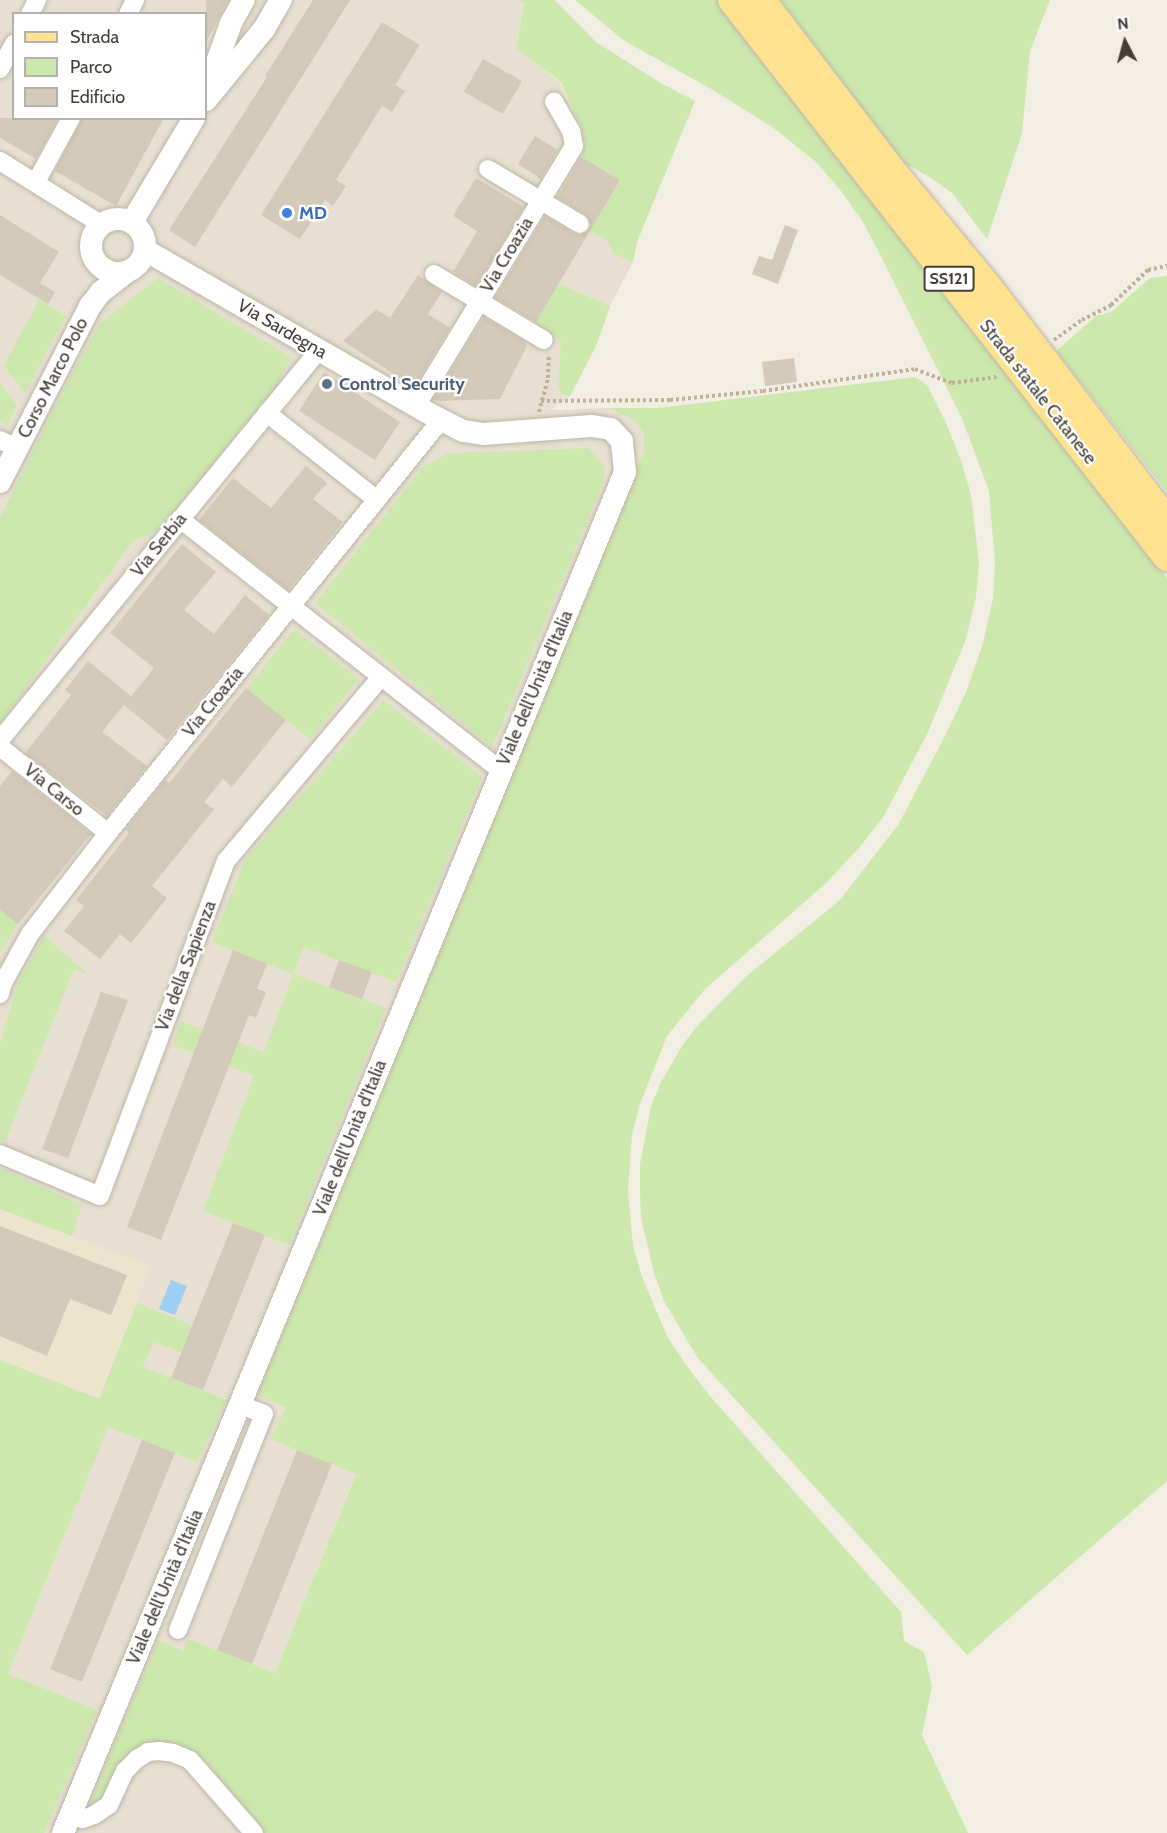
<!DOCTYPE html>
<html>
<head>
<meta charset="utf-8">
<style>
  body { margin:0 }
  #map { position:relative; width:1167px; height:1833px; overflow:hidden; background:#f2eee4; font-family:Cabin,sans-serif }
  div>[style] { position:absolute }
  [style*='--x'] { left:calc(var(--x)*1px); top:calc(var(--y)*1px); width:calc(var(--w)*1px); rotate:calc(var(--a)*1deg) }
  .residential>* { inset:0; background:#e7e0d2 }
  .education>* { inset:0; background:#ece4cd }
  .green>* { inset:0; background:#cce8ac }
  .water>* { inset:0; background:#9ecef1 }
  .building>* { inset:0; background:#d4cab9 }
  .path>* { height:4px; margin-top:-2px; transform-origin:0; background:repeating-linear-gradient(90deg,#c0b298 0 3px,transparent 0 6px) }
  .roads { filter:drop-shadow(0 0 2px #beb6a7) drop-shadow(0 0 2px #beb6a7) }
  .minor>* { height:18px; margin:-9px; padding:0 9px; transform-origin:9px; border-radius:9px; background:#fff }
  .tertiary>* { height:22px; margin:-11px; padding:0 11px; transform-origin:11px; border-radius:11px; background:#fff }
  .tertiary>.ring { margin:-11px; padding:0; box-sizing:content-box; background:none; border:22px solid #fff; border-radius:50% }
  .primary>* { height:28px; margin:-14px; padding:0 14px; transform-origin:14px; border-radius:14px; background:#ffe290 }
  .dots>* { width:16px; height:16px; translate:-50% -50%; box-sizing:border-box; border:3px solid #fff; border-radius:50% }
  span { translate:-50% -50%; white-space:nowrap; text-align:center; line-height:1.15; -webkit-text-stroke:4.5px #fff; paint-order:stroke }
  .shield-label span { padding:2px 4px; background:#fff; border:2px solid; border-radius:4px; -webkit-text-stroke-width:0 }
  .shield-label { font-size:16px; color:#453e34; font-weight:700 }
  .shop-label { font-size:18px; color:#366cbe; font-weight:700 }
  .left { translate:0 -50%; text-align:left }
  .street-label { font-size:18px; color:#453e34 }
  .service-label { font-size:18px; color:#4e5e75; font-weight:700 }
  .legend { position:absolute; left:12px; top:12px; width:195px; height:108px; box-sizing:border-box; background:#fff; border:2px solid #b5b2ae; margin:0; padding:8px 10px; list-style:none; font-size:18px; color:#453e34 }
  .legend li { display:flex; align-items:center; gap:12px; height:30px }
  .legend b { width:30px; border:2px solid #b5b2ae }
  .north { position:absolute; left:1095px; top:12px; width:60px; height:60px; -webkit-text-stroke:4px #fff; paint-order:stroke; rotate:354deg; font-size:16px; font-weight:700; line-height:24px; text-align:center; color:#453e34 }
  .north::after { content:''; display:block; margin:auto; width:21px; height:27px; background:#453e34; clip-path:polygon(50% 0,100% 100%,50% 72%,0 100%) }
</style>
</head>
<body>
<div id="map">
  <div class="residential">
    <div style="clip-path:polygon(evenodd,0 0,519px 0,524px 2px,516px 49px,559px 81px,583px 132px,585px 142px,581px 157px,620px 180px,610px 242px,613px 254px,633px 262px,610px 306px,596px 346px,570px 396px,551px 410px,608px 408px,633px 420px,640px 427px,644px 436px,644px 450px,257px 1395px,286px 1407px,270px 1439px,356px 1473px,275px 1673px,189px 1639px,191px 1751px,264px 1833px,0 1833px,0 0,14px 14px,206px 14px,206px 118px,14px 118px,14px 14px)"></div>
  </div>
  <div class="education">
    <div style="clip-path:polygon(0 1209px,151px 1266px,99px 1399px,0 1360px)"></div>
  </div>
  <div class="green">
    <div style="clip-path:polygon(519px 0,555px 0,596px 42px,659px 82px,695px 101px,637px 242px,633px 262px,613px 254px,609px 242px,590px 231px,620px 180px,581px 157px,585px 142px,583px 132px,560px 81px,516px 49px,524px 3px)"></div>
    <div style="clip-path:polygon(575px 0,719px 0,1167px 578px,1167px 1481px,967px 1655px,697px 1357px,664px 1301px,654px 1273px,641px 1218px,640px 1191px,640px 1164px,651px 1106px,661px 1082px,682px 1046px,697px 1026px,748px 975px,839px 901px,898px 825px,944px 738px,966px 692px,983px 643px,993px 598px,995px 563px,989px 491px,961px 416px,884px 262px,863px 222px,841px 191px,817px 163px,775px 129px,713px 90px,623px 40px)"></div>
    <div style="clip-path:polygon(780px 0,1050px 0,1030px 51px,1022px 133px,987px 239px,952px 193px,931px 178px,904px 163px)"></div>
    <div style="clip-path:polygon(1167px 276px,1167px 492px,1056px 351px,1096px 316px,1111px 312px,1150px 278px)"></div>
    <div style="clip-path:polygon(158px 278px,291px 357px,275px 388px,160px 527px,149px 535px,133px 541px,0 723px,0 518px,59px 398px,100px 323px)"></div>
    <div style="clip-path:polygon(559px 284px,610px 306px,596px 346px,570px 396px,561px 393px,558px 387px,561px 343px,556px 336px,536px 322px)"></div>
    <div style="clip-path:polygon(39px 299px,66px 316px,25px 393px,4px 366px)"></div>
    <div style="clip-path:polygon(915px 377px,927px 385px,946px 423px,962px 463px,971px 495px,979px 563px,976px 597px,966px 639px,928px 732px,884px 816px,859px 848px,825px 884px,705px 989px,667px 1036px,640px 1104px,632px 1135px,628px 1191px,633px 1246px,642px 1277px,667px 1336px,686px 1365px,709px 1395px,901px 1612px,904px 1641px,924px 1652px,932px 1686px,922px 1735px,968px 1833px,264px 1833px,191px 1751px,147px 1743px,128px 1755px,104px 1795px,89px 1805px,158px 1640px,183px 1651px,189px 1639px,275px 1673px,356px 1474px,270px 1439px,286px 1407px,257px 1395px,644px 450px,644px 436px,640px 427px,633px 420px,608px 408px,658px 408px)"></div>
    <div style="clip-path:polygon(0 384px,17px 405px,7px 425px,0 422px)"></div>
    <div style="clip-path:polygon(588px 448px,605px 467px,603px 483px,492px 747px,315px 603px,424px 466px,449px 453px)"></div>
    <div style="clip-path:polygon(294px 629px,359px 679px,310px 739px,246px 689px)"></div>
    <div style="clip-path:polygon(384px 700px,482px 777px,396px 982px,303px 947px,294px 974px,386px 1008px,289px 1245px,203px 1211px,254px 1076px,173px 1045px,181px 1021px,264px 1052px,293px 974px,212px 942px,245px 859px)"></div>
    <div style="clip-path:polygon(0 910px,18px 924px,0 953px)"></div>
    <div style="clip-path:polygon(44px 935px,89px 975px,74px 969px,5px 1142px,0 1139px,0 1043px,18px 983px)"></div>
    <div style="clip-path:polygon(0 1168px,82px 1205px,72px 1236px,0 1209px)"></div>
    <div style="clip-path:polygon(137px 1303px,192px 1325px,181px 1352px,153px 1342px,143px 1367px,227px 1400px,197px 1462px,108px 1427px,8px 1674px,97px 1710px,44px 1833px,0 1833px,0 1360px,99px 1399px)"></div>
  </div>
  <div class="water">
    <div style="clip-path:polygon(171px 1280px,187px 1286px,175px 1315px,159px 1309px)"></div>
  </div>
  <div class="building">
    <div style="clip-path:polygon(206px 0,228px 0,206px 42px)"></div>
    <div style="clip-path:polygon(313px 0,350px 0,195px 247px,169px 230px,267px 77px,265px 76px)"></div>
    <div style="clip-path:polygon(382px 22px,420px 45px,395px 85px,405px 91px,392px 112px,382px 106px,336px 180px,346px 186px,333px 206px,325px 200px,300px 239px,261px 215px)"></div>
    <div style="clip-path:polygon(483px 59px,522px 81px,503px 114px,464px 92px)"></div>
    <div style="clip-path:polygon(0 118px,58px 118px,36px 159px,0 138px)"></div>
    <div style="clip-path:polygon(82px 118px,164px 118px,116px 206px,55px 171px)"></div>
    <div style="clip-path:polygon(535px 136px,558px 150px,541px 179px,518px 164px)"></div>
    <div style="clip-path:polygon(581px 157px,620px 180px,536px 322px,495px 298px,545px 216px,575px 234px,580px 235px,589px 230px,591px 224px,586px 215px,557px 197px)"></div>
    <div style="clip-path:polygon(476px 178px,524px 207px,476px 286px,453px 272px,477px 231px,453px 216px)"></div>
    <div style="clip-path:polygon(0 215px,59px 252px,40px 283px,55px 292px,48px 304px,0 275px)"></div>
    <div style="clip-path:polygon(785px 225px,798px 230px,778px 284px,752px 274px,759px 256px,772px 260px)"></div>
    <div style="clip-path:polygon(418px 275px,442px 292px,428px 314px,450px 328px,414px 387px,343px 341px,376px 309px,390px 318px)"></div>
    <div style="clip-path:polygon(484px 317px,524px 341px,527px 346px,500px 399px,436px 401px,433px 399px)"></div>
    <div style="clip-path:polygon(794px 358px,797px 382px,765px 386px,762px 362px)"></div>
    <div style="clip-path:polygon(324px 372px,400px 422px,375px 460px,299px 411px)"></div>
    <div style="clip-path:polygon(306px 466px,327px 483px,313px 499px,343px 522px,288px 590px,199px 520px,233px 478px,271px 508px)"></div>
    <div style="clip-path:polygon(182px 544px,216px 572px,184px 610px,214px 634px,245px 595px,269px 615px,167px 740px,124px 705px,154px 668px,110px 633px)"></div>
    <div style="clip-path:polygon(88px 661px,131px 696px,102px 732px,147px 766px,107px 816px,25px 753px,71px 695px,65px 690px)"></div>
    <div style="clip-path:polygon(246px 688px,286px 720px,232px 787px,223px 779px,204px 802px,214px 809px,152px 886px,167px 898px,131px 943px,120px 934px,100px 959px,64px 931px,84px 906px,76px 900px,129px 833px,125px 830px,165px 780px,169px 783px)"></div>
    <div style="clip-path:polygon(12px 771px,91px 834px,18px 924px,0 910px,0 786px)"></div>
    <div style="clip-path:polygon(233px 950px,267px 964px,257px 989px,266px 992px,256px 1018px,249px 1015px,161px 1240px,127px 1227px)"></div>
    <div style="clip-path:polygon(339px 960px,372px 972px,362px 999px,329px 987px)"></div>
    <div style="clip-path:polygon(101px 992px,128px 1000px,68px 1158px,42px 1149px)"></div>
    <div style="clip-path:polygon(233px 1223px,265px 1235px,203px 1390px,171px 1378px)"></div>
    <div style="clip-path:polygon(0 1226px,127px 1275px,111px 1315px,70px 1299px,47px 1356px,0 1336px)"></div>
    <div style="clip-path:polygon(142px 1440px,175px 1453px,82px 1682px,50px 1669px)"></div>
    <div style="clip-path:polygon(297px 1450px,332px 1464px,252px 1664px,217px 1650px)"></div>
  </div>
  <div class="path">
    <div style="--x:1054;--y:340;--w:34;--a:-36"></div>
    <div style="--x:1082;--y:320;--w:33;--a:-27"></div>
    <div style="--x:1111;--y:305;--w:51;--a:-43.4"></div>
    <div style="--x:1148;--y:270;--w:19;--a:-12"></div>
    <div style="--x:541;--y:401;--w:129;--a:-0.4"></div>
    <div style="--x:670;--y:400;--w:93;--a:-5.5"></div>
    <div style="--x:763;--y:391;--w:154;--a:-8.2"></div>
    <div style="--x:915;--y:369;--w:40;--a:21"></div>
    <div style="--x:952;--y:383;--w:45;--a:-7.6"></div>
    <div style="--x:539;--y:412;--w:35;--a:-75"></div>
    <div style="--x:548;--y:378;--w:24;--a:-88"></div>
  </div>
  <div class="roads">
    <div class="minor">
      <div style="--x:30;--y:14;--w:16;--a:-63"></div>
      <div style="--x:128;--y:14;--w:16;--a:-63"></div>
      <div style="--x:0;--y:69;--w:29;--a:-61"></div>
      <div style="--x:0;--y:161;--w:119;--a:32"></div>
      <div style="--x:488;--y:169;--w:107;--a:30.9"></div>
      <div style="--x:36;--y:182;--w:73;--a:-61.3"></div>
      <div style="--x:434;--y:274;--w:128;--a:31"></div>
      <div style="--x:416;--y:406;--w:304;--a:-58.7"></div>
      <div style="--x:574;--y:146;--w:15;--a:-101"></div>
      <div style="--x:571;--y:131;--w:34;--a:-120"></div>
      <div style="--x:267;--y:413;--w:140;--a:38.3"></div>
      <div style="--x:0;--y:440;--w:19;--a:25"></div>
      <div style="--x:180;--y:519;--w:408;--a:38.1"></div>
      <div style="--x:0;--y:740;--w:504;--a:-50.72"></div>
      <div style="--x:0;--y:747;--w:138;--a:38.5"></div>
      <div style="--x:0;--y:994;--w:11;--a:-75"></div>
      <div style="--x:3;--y:983;--w:56;--a:-61.1"></div>
      <div style="--x:30;--y:934;--w:128;--a:-52.3"></div>
      <div style="--x:108;--y:833;--w:531;--a:-51.12"></div>
      <div style="--x:0;--y:1154;--w:108;--a:22.8"></div>
      <div style="--x:100;--y:1196;--w:358;--a:-69.4"></div>
      <div style="--x:226;--y:861;--w:241;--a:-49.9"></div>
      <div style="--x:178;--y:1630;--w:232;--a:-68.3"></div>
      <div style="--x:264;--y:1414;--w:26;--a:-159"></div>
      <div style="--x:70;--y:1816;--w:13;--a:13"></div>
      <div style="--x:83;--y:1819;--w:12;--a:-20"></div>
      <div style="--x:94;--y:1815;--w:18;--a:-34"></div>
      <div style="--x:109;--y:1805;--w:38;--a:-65"></div>
      <div style="--x:125;--y:1771;--w:17;--a:-45"></div>
      <div style="--x:137;--y:1759;--w:13;--a:-32"></div>
      <div style="--x:148;--y:1752;--w:11;--a:-5"></div>
      <div style="--x:159;--y:1751;--w:14;--a:8"></div>
      <div style="--x:173;--y:1753;--w:18;--a:22"></div>
      <div style="--x:190;--y:1760;--w:97;--a:48.8"></div>
    </div>
    <div class="tertiary">
      <div style="--x:208;--y:87;--w:68;--a:-70.2"></div>
      <div style="--x:231;--y:23;--w:26;--a:-61"></div>
      <div style="--x:206;--y:100;--w:92;--a:-50.8"></div>
      <div style="--x:264;--y:29;--w:34;--a:-60"></div>
      <div class="ring" style="left:91px;top:219px;width:32px;height:32px"></div>
      <div style="--x:132;--y:222;--w:121;--a:-59.2"></div>
      <div style="--x:0;--y:482;--w:198;--a:-62.9"></div>
      <div style="--x:90;--y:306;--w:18;--a:-52"></div>
      <div style="--x:101;--y:292;--w:31;--a:-38"></div>
      <div style="--x:63;--y:1833;--w:1472;--a:-67.56"></div>
      <div style="--x:625;--y:472;--w:31;--a:-96"></div>
      <div style="--x:622;--y:441;--w:16;--a:-133"></div>
      <div style="--x:611;--y:429;--w:20;--a:-171"></div>
      <div style="--x:591;--y:426;--w:108;--a:175.8"></div>
      <div style="--x:483;--y:434;--w:20;--a:-171"></div>
      <div style="--x:463;--y:431;--w:29;--a:-153"></div>
      <div style="--x:437;--y:418;--w:337;--a:-150.1"></div>
    </div>
    <div class="primary">
      <div style="--x:732;--y:0;--w:707;--a:52.01"></div>
      <div style="--x:761;--y:0;--w:223;--a:52.5"></div>
      <div style="--x:897;--y:177;--w:143;--a:50.4"></div>
      <div style="--x:988;--y:287;--w:295;--a:52.6"></div>
    </div>
  </div>
  <div class="dots">
    <div style="left:287px;top:213px;background:#3f7fe0"></div>
    <div style="left:327px;top:384px;background:#5c6f8a"></div>
  </div>
  <div class="shield-label">
    <span style="left:949px;top:279px">SS121</span>
  </div>
  <div class="shop-label">
    <span class="left" style="left:299px;top:213px">MD</span>
  </div>
  <div class="street-label">
    <span style="left:507px;top:255px;rotate:-59deg">Via Croazia</span>
    <span style="left:282px;top:329px;rotate:30deg">Via Sardegna</span>
    <span style="left:53px;top:378px;rotate:-63deg">Corso Marco Polo</span>
    <span style="left:1038px;top:392px;rotate:52deg">Strada statale Catanese</span>
    <span style="left:159px;top:545px;rotate:-51deg">Via Serbia</span>
    <span style="left:535px;top:688px;rotate:-67deg">Viale dell'Unità d'Italia</span>
    <span style="left:213px;top:702px;rotate:-51deg">Via Croazia</span>
    <span style="left:54px;top:790px;rotate:39deg">Via Carso</span>
    <span style="left:186px;top:966px;rotate:-69deg">Via della Sapienza</span>
    <span style="left:350px;top:1138px;rotate:-68deg">Viale dell'Unità d'Italia</span>
    <span style="left:165px;top:1587px;rotate:-67deg">Viale dell'Unità d'Italia</span>
  </div>
  <div class="service-label">
    <span class="left" style="left:339px;top:384px">Control Security</span>
  </div>
  <ul class="legend">
  <li><b style="height:8px;background:#ffe290"></b>Strada</li>
  <li><b style="height:16px;background:#cce8ac"></b>Parco</li>
  <li><b style="height:16px;background:#d4cab9"></b>Edificio</li>
  </ul>
  <div class="north">N</div>
</div>
</body>
</html>
